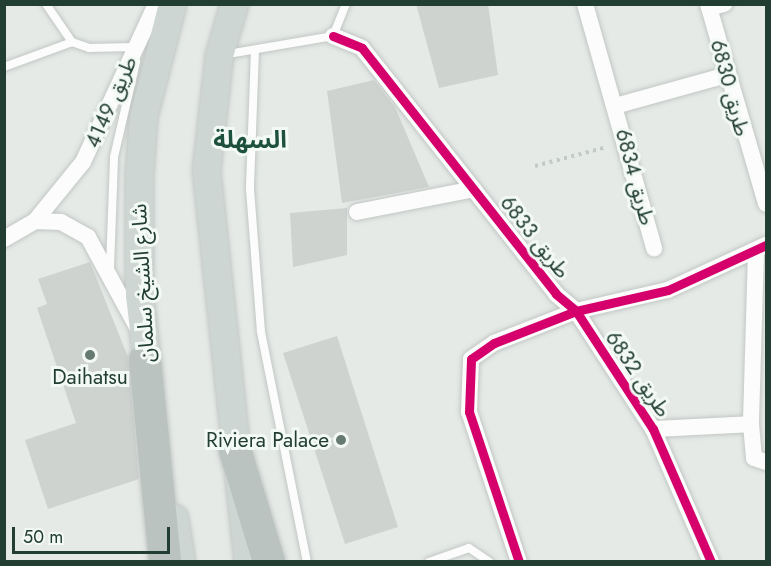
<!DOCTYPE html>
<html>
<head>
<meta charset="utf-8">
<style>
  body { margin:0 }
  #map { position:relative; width:771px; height:566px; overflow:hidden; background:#e5eae7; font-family:Jost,"Noto Sans Arabic",sans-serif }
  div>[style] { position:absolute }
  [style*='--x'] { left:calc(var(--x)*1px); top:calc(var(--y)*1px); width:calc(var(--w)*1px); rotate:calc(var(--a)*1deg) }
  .building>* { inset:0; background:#ced3d0 }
  .path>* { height:4px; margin-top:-2px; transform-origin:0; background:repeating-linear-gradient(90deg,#c1cac5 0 3px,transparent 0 7.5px) }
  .roads { filter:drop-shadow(0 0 2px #c2c7c4) drop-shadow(0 0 2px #c2c7c4) }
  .service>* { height:8px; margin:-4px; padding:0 4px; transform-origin:4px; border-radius:4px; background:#fbfcfb }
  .minor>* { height:16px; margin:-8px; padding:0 8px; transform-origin:8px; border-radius:8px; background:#fbfcfb }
  .primary>* { height:27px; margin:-13.5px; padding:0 13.5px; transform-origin:13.5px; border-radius:13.5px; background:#ced6d3 }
  .motorway>* { height:32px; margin:-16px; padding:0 16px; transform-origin:16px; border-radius:16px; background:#bac3c0 }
  .cycleway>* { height:9px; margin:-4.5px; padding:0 4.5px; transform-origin:4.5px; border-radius:4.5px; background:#d6006c }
  .dots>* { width:16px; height:16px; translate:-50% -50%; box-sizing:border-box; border:3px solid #f3f9f5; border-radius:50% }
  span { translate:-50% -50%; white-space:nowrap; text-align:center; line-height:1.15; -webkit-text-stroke:6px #f3f9f5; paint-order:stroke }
  .street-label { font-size:21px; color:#223e33 }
  .poi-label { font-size:21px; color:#223e33 }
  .right { translate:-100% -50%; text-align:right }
  .quarter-label { font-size:24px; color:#1d513e; font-weight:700 }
  .frame { position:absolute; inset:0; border:6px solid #223e33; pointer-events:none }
  .scale { position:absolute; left:12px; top:527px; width:158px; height:27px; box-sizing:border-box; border:3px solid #223e33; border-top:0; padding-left:8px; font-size:18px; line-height:21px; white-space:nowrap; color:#223e33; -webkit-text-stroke:4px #f3f9f5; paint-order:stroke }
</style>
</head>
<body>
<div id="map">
  <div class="building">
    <div style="clip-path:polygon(416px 4px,488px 4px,498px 75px,439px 88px)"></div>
    <div style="clip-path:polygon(374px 80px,395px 107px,429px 187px,342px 203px,327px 91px)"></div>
    <div style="clip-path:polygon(347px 208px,347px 255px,293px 267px,290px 213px)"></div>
    <div style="clip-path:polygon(90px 262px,128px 357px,139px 479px,48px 509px,25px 440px,76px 423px,37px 308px,47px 304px,38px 279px)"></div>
    <div style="clip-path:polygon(337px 336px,398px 527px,345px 544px,283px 353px)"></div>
  </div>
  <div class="path">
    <div style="--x:535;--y:166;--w:74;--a:-14.8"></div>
  </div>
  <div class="roads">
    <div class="service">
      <div style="--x:46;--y:4;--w:46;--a:55.6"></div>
      <div style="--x:72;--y:42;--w:18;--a:19"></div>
      <div style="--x:89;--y:48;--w:46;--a:-1.2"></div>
      <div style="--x:255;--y:50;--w:139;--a:92.1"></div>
      <div style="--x:250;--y:189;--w:143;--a:85.6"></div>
      <div style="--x:261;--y:332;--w:235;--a:78.7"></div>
      <div style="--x:222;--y:55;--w:113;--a:-9.7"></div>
      <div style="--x:333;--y:36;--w:35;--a:-68"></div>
      <div style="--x:4;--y:67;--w:72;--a:-20.2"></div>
      <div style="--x:110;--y:268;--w:111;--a:-87.9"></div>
      <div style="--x:114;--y:157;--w:98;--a:-77"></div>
      <div style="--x:429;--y:562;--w:42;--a:-19.3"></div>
      <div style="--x:469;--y:548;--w:25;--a:34"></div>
    </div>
    <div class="minor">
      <div style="--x:585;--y:4;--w:254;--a:74.2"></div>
      <div style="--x:708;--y:4;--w:208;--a:73.8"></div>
      <div style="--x:709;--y:8;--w:16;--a:-15"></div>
      <div style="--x:333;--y:36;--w:31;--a:22"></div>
      <div style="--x:362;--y:48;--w:313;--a:51.7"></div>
      <div style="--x:556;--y:294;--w:26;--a:40"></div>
      <div style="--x:576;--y:311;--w:94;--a:-12.9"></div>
      <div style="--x:668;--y:290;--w:108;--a:-24.7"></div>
      <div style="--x:615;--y:106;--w:116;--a:-15.5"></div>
      <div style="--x:357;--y:212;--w:119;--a:-11.1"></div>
      <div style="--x:35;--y:221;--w:26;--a:2"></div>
      <div style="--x:61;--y:222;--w:31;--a:29"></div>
      <div style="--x:88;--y:237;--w:102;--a:61.4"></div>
      <div style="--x:4;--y:239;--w:36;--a:-30"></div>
      <div style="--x:35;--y:221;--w:76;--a:-50.9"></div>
      <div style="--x:83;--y:162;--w:174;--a:-65.2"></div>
      <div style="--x:756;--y:252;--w:172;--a:91.7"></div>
      <div style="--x:751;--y:424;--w:34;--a:85"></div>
      <div style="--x:754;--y:458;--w:13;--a:18"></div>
      <div style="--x:653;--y:429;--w:98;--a:-2.9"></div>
      <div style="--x:519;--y:562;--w:158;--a:-108.4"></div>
      <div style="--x:469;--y:412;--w:53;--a:-87.8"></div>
      <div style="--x:471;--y:359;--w:28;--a:-35"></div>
      <div style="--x:494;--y:343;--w:88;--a:-21.3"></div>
      <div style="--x:576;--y:311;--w:141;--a:56.9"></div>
      <div style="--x:653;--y:429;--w:145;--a:66.4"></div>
    </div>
    <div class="primary">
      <div style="--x:234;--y:4;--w:53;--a:106.4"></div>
      <div style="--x:219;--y:55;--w:116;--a:96.4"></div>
      <div style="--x:206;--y:170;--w:394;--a:83.9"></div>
      <div style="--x:149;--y:380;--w:86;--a:-96.7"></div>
      <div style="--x:139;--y:295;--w:120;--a:-90"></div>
      <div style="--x:139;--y:175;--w:58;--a:-86.1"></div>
      <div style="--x:143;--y:117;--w:117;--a:-75.6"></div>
      <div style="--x:174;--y:518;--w:45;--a:81"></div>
    </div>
    <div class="motorway">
      <div style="--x:145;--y:360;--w:203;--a:84.3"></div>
      <div style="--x:235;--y:450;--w:117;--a:73.1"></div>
    </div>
  </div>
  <div class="cycleway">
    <div style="--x:333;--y:36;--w:31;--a:22"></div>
    <div style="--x:362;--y:48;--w:313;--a:51.7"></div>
    <div style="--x:556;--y:294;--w:26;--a:40"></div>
    <div style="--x:576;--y:311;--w:94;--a:-12.9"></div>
    <div style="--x:668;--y:290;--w:108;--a:-24.7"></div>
    <div style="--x:519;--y:562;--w:158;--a:-108.4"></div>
    <div style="--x:469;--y:412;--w:53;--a:-87.8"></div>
    <div style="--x:471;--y:359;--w:28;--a:-35"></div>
    <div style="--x:494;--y:343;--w:88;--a:-21.3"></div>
    <div style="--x:576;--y:311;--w:141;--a:56.9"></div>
    <div style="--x:653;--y:429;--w:145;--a:66.4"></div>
  </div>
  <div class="dots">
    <div style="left:90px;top:355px;background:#667a72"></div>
    <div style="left:341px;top:440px;background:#667a72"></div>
  </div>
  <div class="street-label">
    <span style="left:730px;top:88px;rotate:75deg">طريق 6830</span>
    <span style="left:111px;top:102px;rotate:-66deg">طريق 4149</span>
    <span style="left:635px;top:177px;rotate:75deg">طريق 6834</span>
    <span style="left:535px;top:237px;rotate:52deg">طريق 6833</span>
    <span style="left:143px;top:283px;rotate:-93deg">شارع الشيخ سلمان</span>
    <span style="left:638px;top:374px;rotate:56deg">طريق 6832</span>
  </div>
  <div class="poi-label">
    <span style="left:90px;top:377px">Daihatsu</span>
    <span class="right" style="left:329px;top:440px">Riviera Palace</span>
  </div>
  <div class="quarter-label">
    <span style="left:250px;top:140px">السهلة</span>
  </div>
  <div class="frame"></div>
  <div class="scale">50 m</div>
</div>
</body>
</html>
